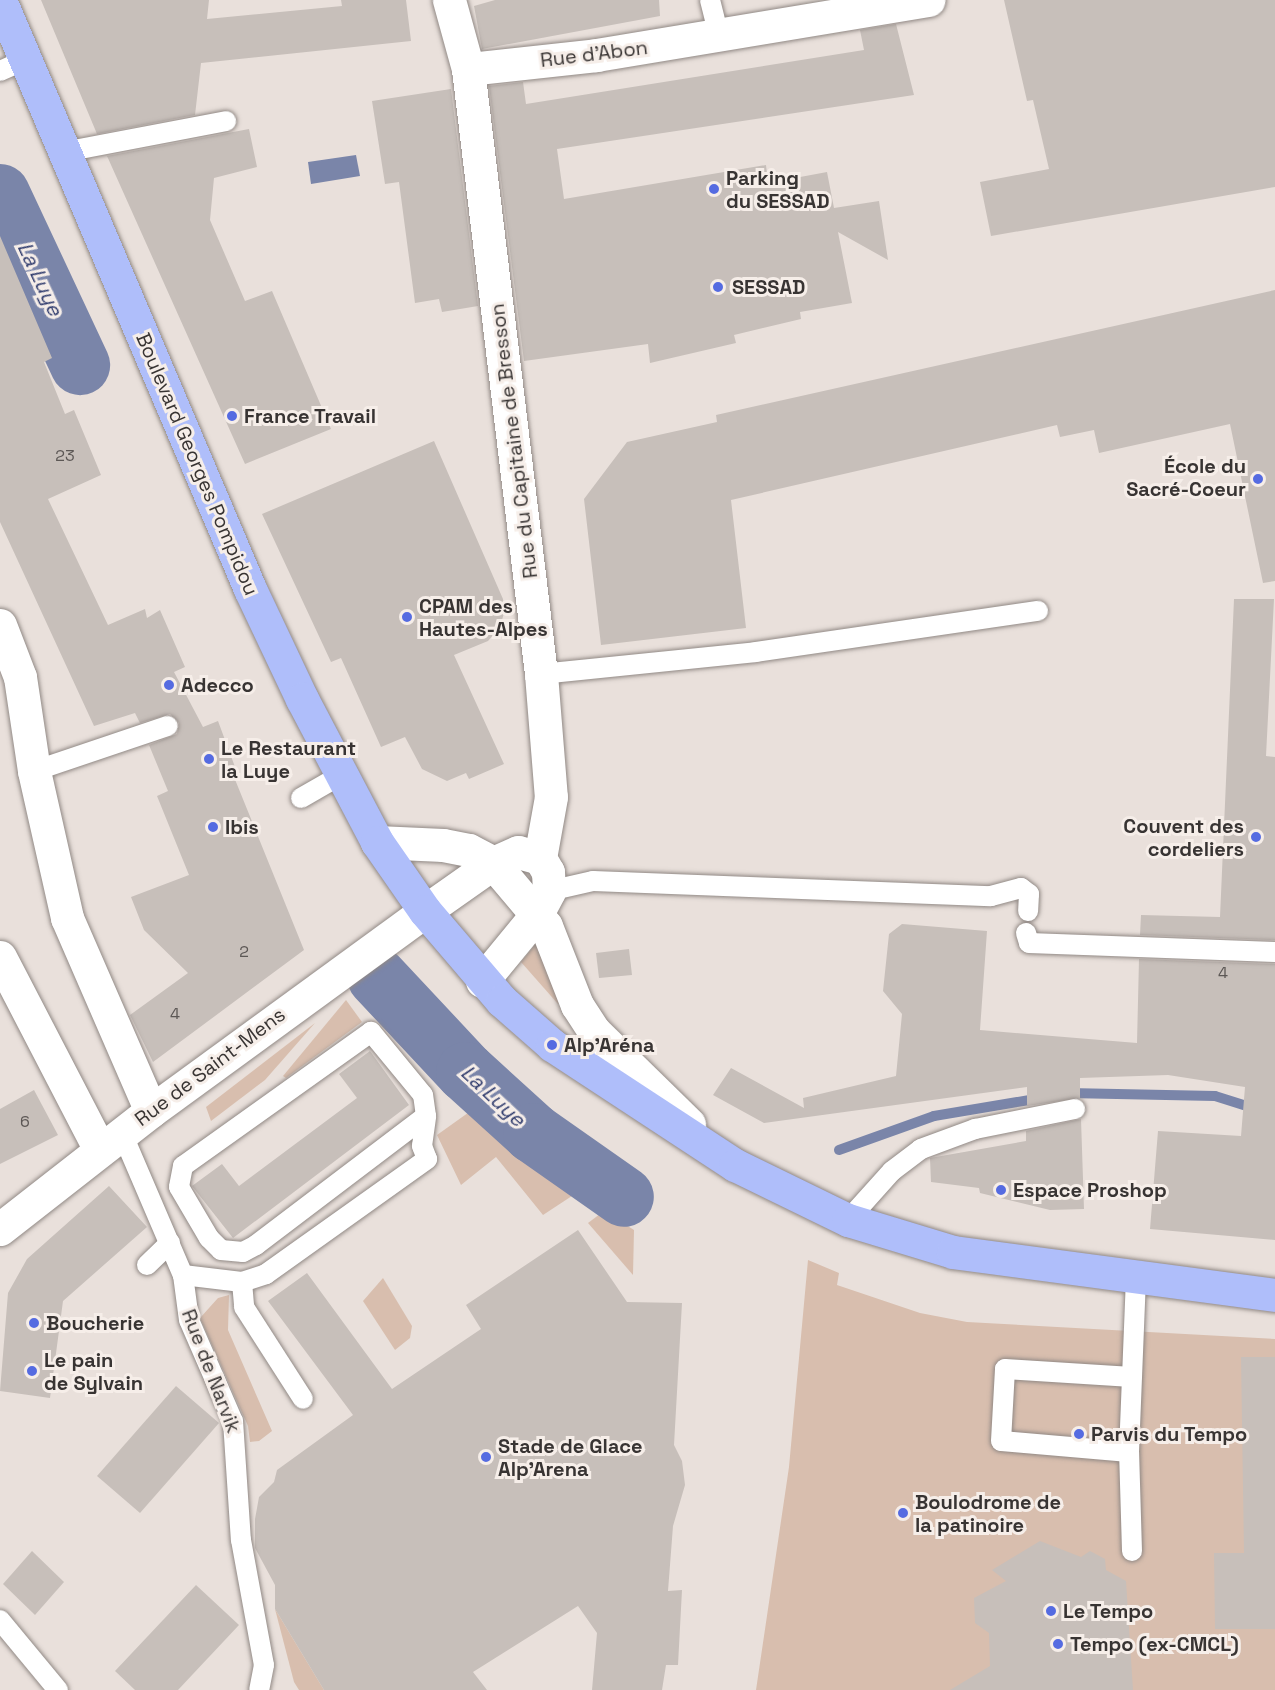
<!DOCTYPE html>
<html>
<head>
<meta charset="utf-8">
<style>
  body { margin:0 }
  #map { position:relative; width:1275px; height:1690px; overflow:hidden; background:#e9e0db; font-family:"Space Grotesk",sans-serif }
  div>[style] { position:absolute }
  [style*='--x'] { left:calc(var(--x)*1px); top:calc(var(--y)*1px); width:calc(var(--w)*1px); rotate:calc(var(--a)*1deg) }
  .green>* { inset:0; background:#d8beae }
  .water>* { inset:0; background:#7a85a9 }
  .stream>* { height:10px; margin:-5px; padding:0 5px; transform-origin:5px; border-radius:5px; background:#7a85a9 }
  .river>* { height:60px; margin:-30px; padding:0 30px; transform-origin:30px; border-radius:30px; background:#7a85a9 }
  .building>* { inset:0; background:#c7bfba }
  .roads { filter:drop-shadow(0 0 2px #918985) drop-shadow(0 0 2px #918985) }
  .service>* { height:20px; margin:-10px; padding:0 10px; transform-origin:10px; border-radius:10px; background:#fff }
  .minor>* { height:33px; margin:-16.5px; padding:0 16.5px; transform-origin:16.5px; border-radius:16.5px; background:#fff }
  .tertiary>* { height:33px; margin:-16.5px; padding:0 16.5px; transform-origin:16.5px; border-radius:16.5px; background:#fff }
  .primary>* { height:33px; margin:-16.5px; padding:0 16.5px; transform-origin:16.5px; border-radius:16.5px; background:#afbefa }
  .dots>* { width:16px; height:16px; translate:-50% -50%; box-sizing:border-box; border:3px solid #f6eee9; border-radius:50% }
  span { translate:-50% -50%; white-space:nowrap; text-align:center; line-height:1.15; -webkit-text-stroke:6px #f6eee9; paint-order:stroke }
  .number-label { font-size:16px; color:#5c5755 }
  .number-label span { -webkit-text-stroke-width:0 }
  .street-label { font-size:20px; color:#383433 }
  .poi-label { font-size:20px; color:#383433; font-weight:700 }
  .left { translate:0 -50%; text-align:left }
  .right { translate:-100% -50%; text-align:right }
  .water-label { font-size:21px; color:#313d6e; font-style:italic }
</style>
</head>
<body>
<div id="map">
  <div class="green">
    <div style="clip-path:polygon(538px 941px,563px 1000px,558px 1004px,521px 962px)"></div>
    <div style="clip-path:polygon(346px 1000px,362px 1022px,286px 1078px,283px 1076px)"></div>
    <div style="clip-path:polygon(315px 1023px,265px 1080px,211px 1121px,206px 1107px)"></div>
    <div style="clip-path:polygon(472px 1110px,520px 1149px,578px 1192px,543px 1215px,496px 1157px,461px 1185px,437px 1135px)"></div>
    <div style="clip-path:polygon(604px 1211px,634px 1230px,633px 1275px,588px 1223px)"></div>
    <div style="clip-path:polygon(808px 1260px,839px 1273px,837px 1285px,920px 1313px,967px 1322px,1275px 1339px,1275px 1690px,756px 1690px,789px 1467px)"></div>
    <div style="clip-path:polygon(383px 1278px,412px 1326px,410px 1338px,395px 1350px,363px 1301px)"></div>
    <div style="clip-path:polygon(229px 1295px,228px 1330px,272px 1431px,259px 1441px,250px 1442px,248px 1426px,200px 1318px,218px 1298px)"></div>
    <div style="clip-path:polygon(275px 1609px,324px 1690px,299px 1690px,294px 1682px)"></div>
  </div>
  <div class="water">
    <div style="clip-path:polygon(356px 155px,360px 176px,311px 184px,308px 162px)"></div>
  </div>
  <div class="stream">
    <div style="--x:1068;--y:1093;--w:147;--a:1.2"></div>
    <div style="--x:1215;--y:1096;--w:63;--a:17.6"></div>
    <div style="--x:839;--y:1150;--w:101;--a:-19.7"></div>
    <div style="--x:934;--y:1116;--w:109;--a:-9.5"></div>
  </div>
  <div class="river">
    <div style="--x:0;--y:194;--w:189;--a:64.9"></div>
    <div style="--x:377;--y:977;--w:130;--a:46.9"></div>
    <div style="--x:466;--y:1072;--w:91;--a:42.3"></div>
    <div style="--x:533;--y:1133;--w:111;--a:35.1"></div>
  </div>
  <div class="building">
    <div style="clip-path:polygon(41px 0,209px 0,207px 19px,342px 6px,341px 0,406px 0,411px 41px,201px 63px,195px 115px,97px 134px)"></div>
    <div style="clip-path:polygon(495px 0,659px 0,660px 16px,482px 49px,474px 6px)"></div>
    <div style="clip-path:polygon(1004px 0,1275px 0,1275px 187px,991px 236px,980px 182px,1049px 169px,1033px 100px,1027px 101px)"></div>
    <div style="clip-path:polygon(896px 24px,914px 95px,557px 149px,564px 199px,766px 165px,768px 183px,827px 172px,834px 208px,879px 201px,888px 260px,838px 232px,852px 303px,800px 312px,801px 319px,734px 335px,736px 343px,650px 363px,648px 344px,524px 361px,489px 86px,523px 82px,526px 104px,864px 50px,860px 30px)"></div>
    <div style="clip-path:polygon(451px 89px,478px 306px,442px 312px,439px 299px,415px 303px,399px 182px,385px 184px,372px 101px)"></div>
    <div style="clip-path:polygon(249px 129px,257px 167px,214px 178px,210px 220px,245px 301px,272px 291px,331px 429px,245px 464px,107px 156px)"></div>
    <div style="clip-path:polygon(0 236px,52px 358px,44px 362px,65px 414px,74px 410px,101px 475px,48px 499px,108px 625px,145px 609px,147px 618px,160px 610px,185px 667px,174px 672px,203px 727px,218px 721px,238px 775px,234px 777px,304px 950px,153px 1062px,130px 1015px,188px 973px,144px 930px,131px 897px,189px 875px,157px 796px,168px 791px,149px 745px,177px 734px,179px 723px,170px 714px,140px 723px,135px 713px,94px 726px,0 522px)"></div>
    <div style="clip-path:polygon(1275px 290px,1275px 581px,1263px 583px,1230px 424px,1099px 453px,1094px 430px,1060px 437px,1057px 425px,731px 500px,746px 628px,601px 645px,584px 499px,627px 442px,717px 422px,716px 415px)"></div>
    <div style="clip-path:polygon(434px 441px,503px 599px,504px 613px,500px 627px,488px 641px,454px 655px,504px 764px,469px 779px,466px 773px,447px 781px,422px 769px,405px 737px,381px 747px,341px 658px,331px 662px,262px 514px)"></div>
    <div style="clip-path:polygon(1234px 599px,1274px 599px,1266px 756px,1275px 757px,1275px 940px,1140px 935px,1141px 915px,1220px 917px)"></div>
    <div style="clip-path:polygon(902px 924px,987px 931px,980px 1030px,1137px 1043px,1139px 959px,1275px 964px,1275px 1240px,1150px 1229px,1158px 1131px,1241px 1136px,1245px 1087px,1168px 1075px,1080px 1078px,1080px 1098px,1027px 1106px,1027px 1087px,764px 1123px,713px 1095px,731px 1068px,804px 1108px,803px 1098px,896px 1076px,902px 1014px,883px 991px,889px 934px)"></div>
    <div style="clip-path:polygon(629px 949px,632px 975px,599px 978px,596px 953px)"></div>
    <div style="clip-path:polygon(370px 1051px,409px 1105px,233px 1238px,192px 1186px,222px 1164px,239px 1186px,357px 1098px,339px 1074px)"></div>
    <div style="clip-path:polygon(34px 1090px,58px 1135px,0 1164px,0 1109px)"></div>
    <div style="clip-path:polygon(1081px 1119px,1084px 1209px,1050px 1210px,980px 1193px,979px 1188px,931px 1182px,930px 1158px,1026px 1141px,1026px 1131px)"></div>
    <div style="clip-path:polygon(109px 1186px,147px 1227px,63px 1301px,50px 1398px,0 1391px,8px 1293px,27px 1259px)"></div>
    <div style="clip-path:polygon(578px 1230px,627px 1302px,682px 1303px,674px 1445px,682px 1461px,685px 1485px,673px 1526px,668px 1591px,682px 1590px,678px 1665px,666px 1665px,662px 1690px,592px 1690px,597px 1633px,578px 1606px,473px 1672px,487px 1690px,324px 1690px,275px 1609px,275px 1585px,255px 1548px,255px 1519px,259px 1497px,274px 1482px,277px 1470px,353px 1415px,268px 1301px,307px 1273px,392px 1389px,481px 1329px,466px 1305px)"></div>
    <div style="clip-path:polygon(1241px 1357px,1275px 1357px,1275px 1629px,1215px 1629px,1214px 1553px,1244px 1553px)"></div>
    <div style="clip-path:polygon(176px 1386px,219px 1423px,140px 1513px,97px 1476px)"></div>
    <div style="clip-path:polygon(1040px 1541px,1081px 1557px,1090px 1551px,1105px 1559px,1106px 1570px,1126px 1581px,1133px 1690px,950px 1690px,990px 1666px,989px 1633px,975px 1623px,974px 1598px,1006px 1581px,992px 1570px)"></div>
    <div style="clip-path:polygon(32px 1551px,64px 1582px,35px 1615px,3px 1584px)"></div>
    <div style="clip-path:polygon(196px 1585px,239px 1625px,178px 1690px,135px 1690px,115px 1671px)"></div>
  </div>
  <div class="roads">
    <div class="service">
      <div style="--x:710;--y:0;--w:37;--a:76"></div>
      <div style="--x:0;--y:71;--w:24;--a:-24"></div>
      <div style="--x:64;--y:152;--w:165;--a:-10.8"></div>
      <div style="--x:541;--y:674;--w:216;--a:-5.8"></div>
      <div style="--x:756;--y:652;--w:285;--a:-8.3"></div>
      <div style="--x:34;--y:771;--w:141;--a:-18.6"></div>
      <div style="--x:301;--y:798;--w:46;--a:-29.9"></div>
      <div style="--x:549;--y:891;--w:45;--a:-12.8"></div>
      <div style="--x:593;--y:881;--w:398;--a:2.2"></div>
      <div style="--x:991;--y:896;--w:31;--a:-15"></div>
      <div style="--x:1021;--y:888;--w:10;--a:37"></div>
      <div style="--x:1029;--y:894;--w:17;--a:93"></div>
      <div style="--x:1026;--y:933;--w:10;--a:73"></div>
      <div style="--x:1029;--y:943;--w:246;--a:2.1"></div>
      <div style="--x:122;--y:1133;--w:155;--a:66.8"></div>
      <div style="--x:183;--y:1275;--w:45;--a:82.4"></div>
      <div style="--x:189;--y:1320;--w:110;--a:66.5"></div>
      <div style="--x:233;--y:1421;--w:119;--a:86.2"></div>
      <div style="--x:241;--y:1540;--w:127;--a:79.6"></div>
      <div style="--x:264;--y:1665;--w:25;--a:101"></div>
      <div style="--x:848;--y:1220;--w:66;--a:-48.1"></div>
      <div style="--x:892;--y:1171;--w:36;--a:-37"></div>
      <div style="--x:921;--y:1149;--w:58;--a:-20.3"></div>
      <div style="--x:975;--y:1129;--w:102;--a:-11.3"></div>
      <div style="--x:147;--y:1265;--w:32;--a:-44"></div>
      <div style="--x:183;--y:1275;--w:59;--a:6.8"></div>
      <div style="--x:242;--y:1282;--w:25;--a:-18"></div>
      <div style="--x:266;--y:1274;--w:198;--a:-35.5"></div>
      <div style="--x:427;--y:1159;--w:14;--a:-111"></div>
      <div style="--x:422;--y:1146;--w:30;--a:-82"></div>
      <div style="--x:426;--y:1116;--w:21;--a:-98"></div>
      <div style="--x:423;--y:1095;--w:82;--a:-129.5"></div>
      <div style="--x:371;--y:1032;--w:231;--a:144.5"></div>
      <div style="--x:183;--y:1166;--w:21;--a:101"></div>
      <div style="--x:179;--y:1187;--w:59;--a:59.5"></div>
      <div style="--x:209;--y:1238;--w:17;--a:45"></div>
      <div style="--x:221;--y:1250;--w:22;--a:5"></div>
      <div style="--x:243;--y:1252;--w:15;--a:-28"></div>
      <div style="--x:256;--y:1245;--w:213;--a:-37.2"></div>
      <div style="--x:242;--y:1282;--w:25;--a:85"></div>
      <div style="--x:244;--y:1307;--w:109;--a:57.3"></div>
      <div style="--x:1129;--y:1452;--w:176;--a:-87.7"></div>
      <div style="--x:1132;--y:1551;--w:99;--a:-91.7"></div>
      <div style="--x:1129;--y:1452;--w:128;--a:-175.1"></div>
      <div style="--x:1001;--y:1441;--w:72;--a:-86.8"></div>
      <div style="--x:1005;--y:1369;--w:127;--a:3.6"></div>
      <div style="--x:0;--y:1620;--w:91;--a:50.4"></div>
    </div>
    <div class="minor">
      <div style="--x:449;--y:0;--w:72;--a:74.6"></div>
      <div style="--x:468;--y:69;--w:609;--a:83.12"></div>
      <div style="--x:541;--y:674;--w:123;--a:85.4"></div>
      <div style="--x:551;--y:797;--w:62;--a:100.2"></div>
      <div style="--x:468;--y:69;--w:129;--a:-6.2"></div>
      <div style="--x:596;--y:55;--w:337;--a:-9.4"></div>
      <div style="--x:0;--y:625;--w:56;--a:69"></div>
      <div style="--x:20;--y:677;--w:95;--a:81.5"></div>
      <div style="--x:34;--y:771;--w:151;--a:77.3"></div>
      <div style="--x:67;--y:918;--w:210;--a:66.5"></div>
      <div style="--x:377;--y:842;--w:66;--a:2.6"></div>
      <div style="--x:443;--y:845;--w:26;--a:11"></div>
      <div style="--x:469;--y:850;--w:27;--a:28"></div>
      <div style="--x:493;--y:863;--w:82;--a:49.9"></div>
      <div style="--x:546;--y:926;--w:85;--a:68.6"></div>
      <div style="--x:577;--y:1005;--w:31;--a:57"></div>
      <div style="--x:594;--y:1031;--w:133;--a:44.4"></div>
      <div style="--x:425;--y:911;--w:83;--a:-35.2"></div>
      <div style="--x:493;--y:863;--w:27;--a:-24"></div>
      <div style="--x:518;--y:852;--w:23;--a:15"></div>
      <div style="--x:0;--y:957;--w:217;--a:62.6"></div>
      <div style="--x:482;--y:981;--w:87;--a:-50.6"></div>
      <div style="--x:537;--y:914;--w:26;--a:-62"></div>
      <div style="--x:549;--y:891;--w:19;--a:-93"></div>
      <div style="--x:548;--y:872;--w:16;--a:-120"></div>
    </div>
    <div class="tertiary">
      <div style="--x:0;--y:1229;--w:192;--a:-38"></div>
      <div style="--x:151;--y:1111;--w:339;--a:-36.1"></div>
    </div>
    <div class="primary">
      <div style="--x:0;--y:0;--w:640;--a:67"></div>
      <div style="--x:250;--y:589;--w:122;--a:64.7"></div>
      <div style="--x:302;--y:699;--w:161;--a:62.3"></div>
      <div style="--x:377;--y:842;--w:84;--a:55.2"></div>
      <div style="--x:425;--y:911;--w:118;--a:49.5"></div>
      <div style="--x:502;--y:1001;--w:67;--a:41.3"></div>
      <div style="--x:552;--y:1045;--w:219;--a:33.3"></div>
      <div style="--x:735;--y:1165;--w:126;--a:26"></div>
      <div style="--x:848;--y:1220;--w:110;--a:16.9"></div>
      <div style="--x:953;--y:1252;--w:325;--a:7.6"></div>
    </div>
  </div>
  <div class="dots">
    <div style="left:714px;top:189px;background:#556be1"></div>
    <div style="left:718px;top:287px;background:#556be1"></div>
    <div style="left:232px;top:416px;background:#556be1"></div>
    <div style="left:1258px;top:479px;background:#556be1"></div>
    <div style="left:407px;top:617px;background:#556be1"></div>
    <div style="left:169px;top:685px;background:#556be1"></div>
    <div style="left:209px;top:759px;background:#556be1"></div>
    <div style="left:213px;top:827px;background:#556be1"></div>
    <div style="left:1256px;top:837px;background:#556be1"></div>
    <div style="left:552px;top:1045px;background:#556be1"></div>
    <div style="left:1001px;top:1190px;background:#556be1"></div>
    <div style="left:34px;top:1323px;background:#556be1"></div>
    <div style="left:32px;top:1371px;background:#556be1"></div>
    <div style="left:1079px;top:1434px;background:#556be1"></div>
    <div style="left:486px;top:1457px;background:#556be1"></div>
    <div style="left:903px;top:1513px;background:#556be1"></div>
    <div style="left:1051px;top:1611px;background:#556be1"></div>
    <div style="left:1058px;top:1644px;background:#556be1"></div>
  </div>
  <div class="number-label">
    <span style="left:65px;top:456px">23</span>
    <span style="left:244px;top:952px">2</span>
    <span style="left:1223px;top:973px">4</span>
    <span style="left:175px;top:1014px">4</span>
    <span style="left:25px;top:1122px">6</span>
  </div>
  <div class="street-label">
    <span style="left:594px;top:54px;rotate:-7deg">Rue d'Abon</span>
    <span style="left:514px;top:441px;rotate:-97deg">Rue du Capitaine de Bresson</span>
    <span style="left:197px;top:464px;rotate:67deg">Boulevard Georges Pompidou</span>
    <span style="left:210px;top:1067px;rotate:-37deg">Rue de Saint-Mens</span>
    <span style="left:211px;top:1371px;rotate:69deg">Rue de Narvik</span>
  </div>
  <div class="poi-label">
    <span class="left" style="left:726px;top:190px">Parking<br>du SESSAD</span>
    <span class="left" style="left:732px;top:287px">SESSAD</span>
    <span class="left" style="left:244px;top:416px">France Travail</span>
    <span class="right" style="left:1246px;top:478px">École du<br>Sacré-Coeur</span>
    <span class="left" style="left:419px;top:618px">CPAM des<br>Hautes-Alpes</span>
    <span class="left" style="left:181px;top:685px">Adecco</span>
    <span class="left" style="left:221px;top:760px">Le Restaurant<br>la Luye</span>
    <span class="right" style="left:1244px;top:838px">Couvent des<br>cordeliers</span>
    <span class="left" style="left:225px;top:827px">Ibis</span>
    <span class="left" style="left:564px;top:1045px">Alp'Aréna</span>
    <span class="left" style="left:1013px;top:1190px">Espace Proshop</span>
    <span class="left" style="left:46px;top:1323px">Boucherie</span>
    <span class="left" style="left:44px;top:1372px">Le pain<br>de Sylvain</span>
    <span class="left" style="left:1091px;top:1434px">Parvis du Tempo</span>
    <span class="left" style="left:498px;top:1458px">Stade de Glace<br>Alp'Arena</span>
    <span class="left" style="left:915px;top:1514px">Boulodrome de<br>la patinoire</span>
    <span class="left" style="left:1063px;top:1611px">Le Tempo</span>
    <span class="left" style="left:1070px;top:1644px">Tempo (ex-CMCL)</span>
  </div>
  <div class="water-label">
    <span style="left:40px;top:279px;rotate:65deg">La Luye</span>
    <span style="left:493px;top:1096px;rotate:43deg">La Luye</span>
  </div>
</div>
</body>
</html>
